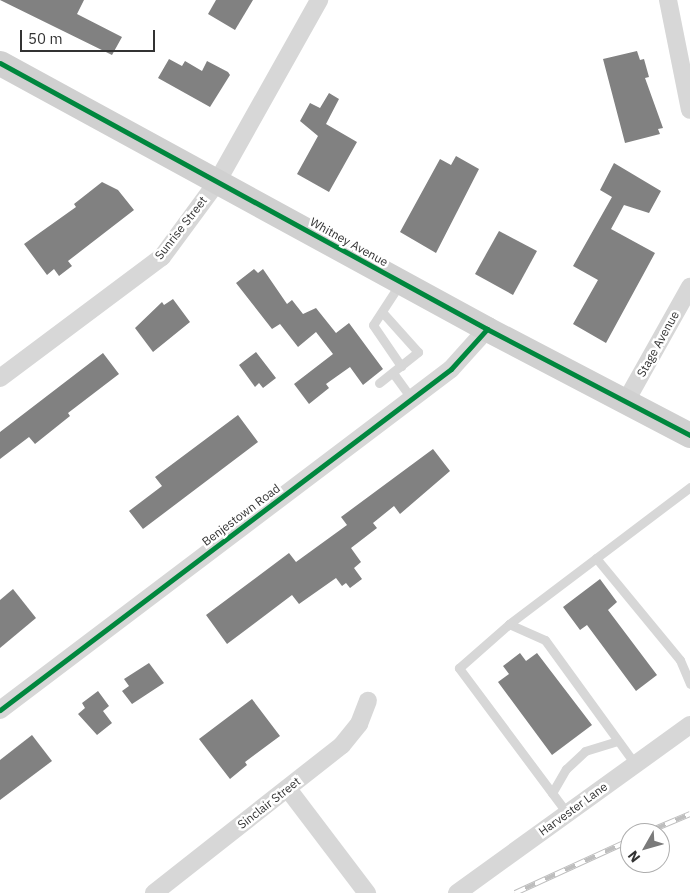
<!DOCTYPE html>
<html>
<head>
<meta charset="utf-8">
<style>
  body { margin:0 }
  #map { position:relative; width:690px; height:893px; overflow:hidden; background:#fff; font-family:"IBM Plex Sans",sans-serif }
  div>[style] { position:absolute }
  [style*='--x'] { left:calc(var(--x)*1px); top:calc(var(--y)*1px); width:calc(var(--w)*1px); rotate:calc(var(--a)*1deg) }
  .building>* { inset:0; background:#818181 }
  .service>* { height:9px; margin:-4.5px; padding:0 4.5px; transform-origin:4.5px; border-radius:4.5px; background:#d7d7d7 }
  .minor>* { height:18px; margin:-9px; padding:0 9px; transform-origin:9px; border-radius:9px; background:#d7d7d7 }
  .secondary>* { height:25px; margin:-12.5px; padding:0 12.5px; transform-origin:12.5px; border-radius:12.5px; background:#d0d0d0 }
  .rail>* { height:5.5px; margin-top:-2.75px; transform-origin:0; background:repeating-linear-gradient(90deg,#fff 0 11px,#bebebe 0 22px); box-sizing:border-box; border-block:1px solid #bebebe }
  .cycleway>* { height:5px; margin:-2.5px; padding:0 2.5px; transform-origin:2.5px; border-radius:2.5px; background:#00873e }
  span { translate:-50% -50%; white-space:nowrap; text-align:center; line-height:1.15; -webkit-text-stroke:5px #fff; paint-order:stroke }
  .street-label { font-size:12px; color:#333 }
  .north { position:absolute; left:620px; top:823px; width:50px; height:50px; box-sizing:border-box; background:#fff; border:1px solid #adadad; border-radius:50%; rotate:232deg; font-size:14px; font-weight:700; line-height:20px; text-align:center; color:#333 }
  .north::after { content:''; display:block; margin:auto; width:18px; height:22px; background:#7a7a7a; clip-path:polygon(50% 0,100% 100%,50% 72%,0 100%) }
  .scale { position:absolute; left:20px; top:30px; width:135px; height:22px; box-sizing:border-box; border:2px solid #333; border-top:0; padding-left:6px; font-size:15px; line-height:18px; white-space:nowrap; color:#333; -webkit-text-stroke:4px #fff; paint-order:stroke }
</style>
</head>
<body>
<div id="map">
  <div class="building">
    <div style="clip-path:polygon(0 0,84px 0,77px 14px,122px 37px,112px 55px)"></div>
    <div style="clip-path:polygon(216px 0,253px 0,235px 30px,208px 14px)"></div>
    <div style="clip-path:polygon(637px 51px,640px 60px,644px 59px,649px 77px,645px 78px,663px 128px,658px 129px,660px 134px,625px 143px,603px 59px)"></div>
    <div style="clip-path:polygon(169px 59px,182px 66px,185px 61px,202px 71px,207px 61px,228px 72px,230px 75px,210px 107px,158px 78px)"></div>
    <div style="clip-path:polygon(329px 93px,339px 99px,326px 124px,357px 142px,329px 192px,297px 174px,318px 136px,300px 121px,310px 103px,320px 108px)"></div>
    <div style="clip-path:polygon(456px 156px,479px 169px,436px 253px,400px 232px,440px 159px,451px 165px)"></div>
    <div style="clip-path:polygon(614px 163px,661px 191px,649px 213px,624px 205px,611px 229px,655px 253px,606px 343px,573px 324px,598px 280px,573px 266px,612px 197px,600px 190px)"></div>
    <div style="clip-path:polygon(102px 182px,118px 190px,134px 210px,68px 261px,72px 266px,59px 276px,54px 269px,47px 275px,24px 244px,76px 207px,74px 204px)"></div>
    <div style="clip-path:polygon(499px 231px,537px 251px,513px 295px,475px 274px)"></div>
    <div style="clip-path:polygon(254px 269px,258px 273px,263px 269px,287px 304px,292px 300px,303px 314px,316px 308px,336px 333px,349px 323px,383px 369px,363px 385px,350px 367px,326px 384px,329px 388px,309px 404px,294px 384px,333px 354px,316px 332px,298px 347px,280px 324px,272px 329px,236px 283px)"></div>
    <div style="clip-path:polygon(173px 299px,190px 322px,153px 352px,135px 328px,162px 302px,164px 305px)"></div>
    <div style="clip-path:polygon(256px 352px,276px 378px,263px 388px,259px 383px,255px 387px,239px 365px)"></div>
    <div style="clip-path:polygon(103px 353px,119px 374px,68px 413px,70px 416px,35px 444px,29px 437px,0 459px,0 432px)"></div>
    <div style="clip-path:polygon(238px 415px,258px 442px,143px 529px,129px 511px,162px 486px,155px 477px)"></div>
    <div style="clip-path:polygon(433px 449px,450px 471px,400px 514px,394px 506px,373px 523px,377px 528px,351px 548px,361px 562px,354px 568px,362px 579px,350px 588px,346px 583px,342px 586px,336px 578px,299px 604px,292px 595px,227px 644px,206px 615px,289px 553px,296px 562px,347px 525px,341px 517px)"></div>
    <div style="clip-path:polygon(600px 579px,617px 602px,608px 610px,657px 675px,636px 691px,587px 625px,580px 630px,563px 607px)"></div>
    <div style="clip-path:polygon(13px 589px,36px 618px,0 648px,0 600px)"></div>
    <div style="clip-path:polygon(520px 653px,526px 661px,537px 653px,592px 725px,552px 755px,498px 682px,509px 674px,503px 666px)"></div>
    <div style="clip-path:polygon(149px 663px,164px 683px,132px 704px,122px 691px,129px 686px,124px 679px)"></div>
    <div style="clip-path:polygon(98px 691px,109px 706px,103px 711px,112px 723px,97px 735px,78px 714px,85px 708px,82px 703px)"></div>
    <div style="clip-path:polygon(252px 699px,280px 736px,245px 762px,247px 765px,230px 779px,199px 739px)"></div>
    <div style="clip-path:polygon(32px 735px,52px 761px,0 800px,0 760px)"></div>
  </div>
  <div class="service">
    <div style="--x:401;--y:282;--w:51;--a:123.1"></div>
    <div style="--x:373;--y:325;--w:50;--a:55.7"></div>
    <div style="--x:393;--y:373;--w:31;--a:54"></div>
    <div style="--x:379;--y:383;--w:50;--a:-38.5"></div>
    <div style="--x:418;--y:352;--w:52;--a:-131.9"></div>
    <div style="--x:596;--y:558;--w:132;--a:50.5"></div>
    <div style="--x:680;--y:660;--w:26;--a:67"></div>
    <div style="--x:509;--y:624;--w:39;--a:24"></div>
    <div style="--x:545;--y:640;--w:153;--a:54"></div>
    <div style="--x:552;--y:793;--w:28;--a:-60"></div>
    <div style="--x:566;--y:769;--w:26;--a:-43"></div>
    <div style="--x:585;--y:751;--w:34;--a:-17"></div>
    <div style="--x:567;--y:813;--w:181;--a:-126.7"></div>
    <div style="--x:459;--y:668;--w:67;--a:-41.3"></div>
    <div style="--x:509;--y:624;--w:227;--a:-37.1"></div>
  </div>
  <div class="minor">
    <div style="--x:668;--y:0;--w:112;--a:78.7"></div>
    <div style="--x:0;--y:378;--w:202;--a:-36.8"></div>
    <div style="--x:162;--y:257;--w:93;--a:-53.7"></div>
    <div style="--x:217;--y:182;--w:209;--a:-60.7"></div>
    <div style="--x:626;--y:401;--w:131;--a:-60.7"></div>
    <div style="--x:0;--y:710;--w:565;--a:-37.09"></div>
    <div style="--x:451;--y:369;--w:54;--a:-48"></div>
    <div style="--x:288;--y:789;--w:131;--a:52.8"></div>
    <div style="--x:154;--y:893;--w:239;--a:-38.2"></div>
    <div style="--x:342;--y:745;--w:27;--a:-51"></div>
    <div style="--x:359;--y:724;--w:25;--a:-69"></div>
    <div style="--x:457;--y:893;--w:287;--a:-35.8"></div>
  </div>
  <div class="secondary">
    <div style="--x:0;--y:63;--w:555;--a:28.64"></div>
    <div style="--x:487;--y:329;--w:229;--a:27.6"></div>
  </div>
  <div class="rail">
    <div style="--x:645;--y:833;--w:49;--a:-22.9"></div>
    <div style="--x:515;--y:893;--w:127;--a:-24.7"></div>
  </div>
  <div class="cycleway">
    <div style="--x:0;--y:63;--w:555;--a:28.64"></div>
    <div style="--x:487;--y:329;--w:229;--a:27.6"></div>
    <div style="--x:0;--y:710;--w:565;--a:-37.09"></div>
    <div style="--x:451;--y:369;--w:54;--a:-48"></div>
  </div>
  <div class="street-label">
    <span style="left:181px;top:228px;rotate:-52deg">Sunrise Street</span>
    <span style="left:349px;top:242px;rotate:29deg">Whitney Avenue</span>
    <span style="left:658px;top:344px;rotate:-61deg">Stage Avenue</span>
    <span style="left:241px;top:515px;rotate:-37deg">Benjestown Road</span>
    <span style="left:269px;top:803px;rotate:-38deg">Sinclair Street</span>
    <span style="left:573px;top:809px;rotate:-36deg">Harvester Lane</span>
  </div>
  <div class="north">N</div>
  <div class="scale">50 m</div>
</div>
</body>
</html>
